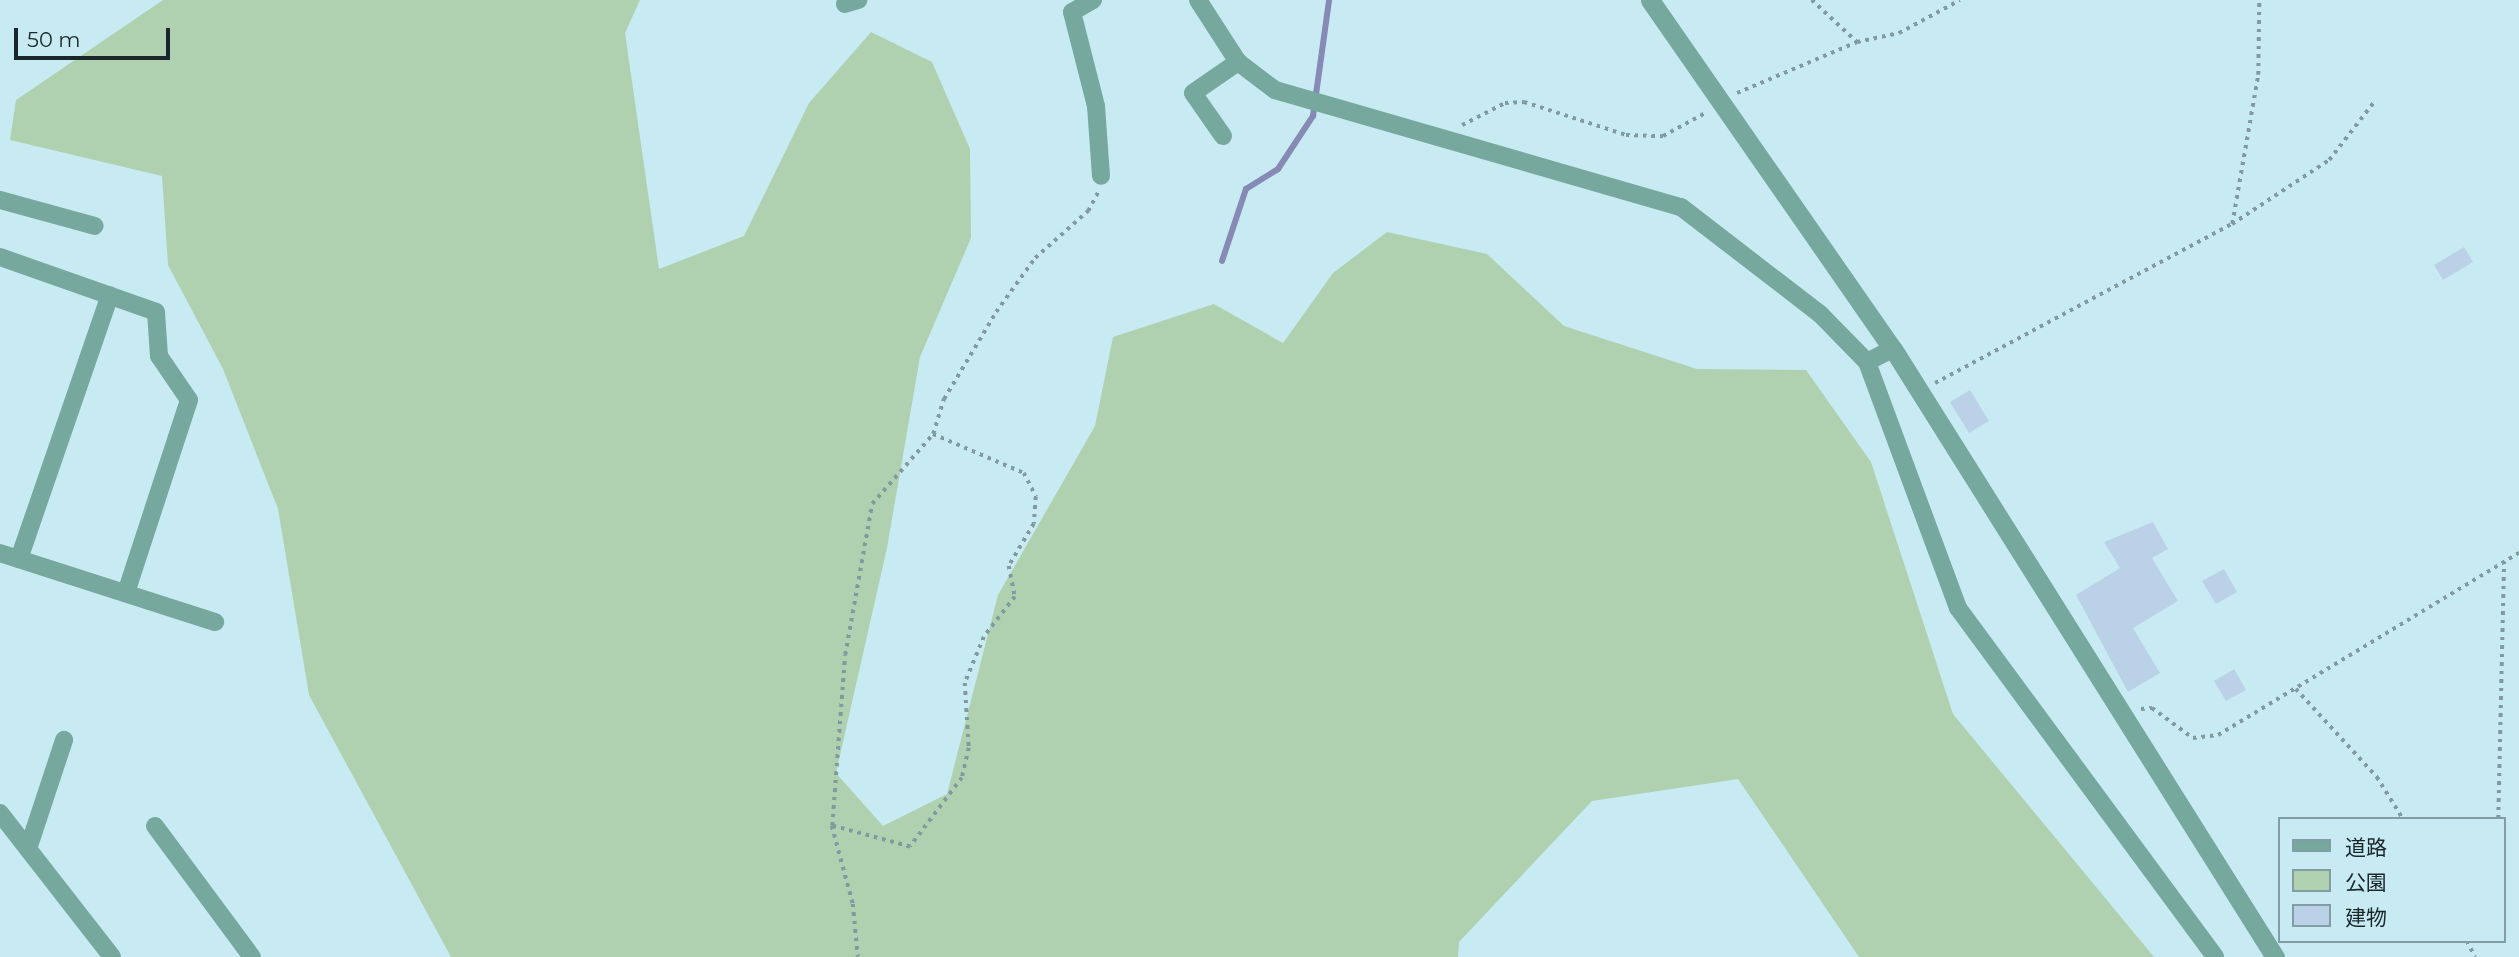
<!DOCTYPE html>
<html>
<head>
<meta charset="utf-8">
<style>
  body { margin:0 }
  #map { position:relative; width:2519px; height:957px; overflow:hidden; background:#c8ebf3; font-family:Montserrat,"Noto Sans JP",sans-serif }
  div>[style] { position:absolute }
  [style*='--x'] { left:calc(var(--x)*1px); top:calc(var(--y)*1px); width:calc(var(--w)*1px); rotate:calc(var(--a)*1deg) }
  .green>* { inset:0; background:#afd1b0 }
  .stream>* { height:6px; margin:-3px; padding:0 3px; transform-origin:3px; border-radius:3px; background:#878ab5 }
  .building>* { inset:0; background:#bbd1e7 }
  .path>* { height:3.5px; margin-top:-1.75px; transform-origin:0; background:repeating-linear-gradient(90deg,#809a9f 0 3.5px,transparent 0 8.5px) }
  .minor>* { height:18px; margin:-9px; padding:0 9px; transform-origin:9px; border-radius:9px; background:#76a89e }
  .tertiary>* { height:19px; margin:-9.5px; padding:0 9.5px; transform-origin:9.5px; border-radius:9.5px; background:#76a89e }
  span { translate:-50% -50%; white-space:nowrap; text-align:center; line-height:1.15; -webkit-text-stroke:5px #c8ebf3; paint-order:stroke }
  .legend { position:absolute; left:2278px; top:817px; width:228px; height:126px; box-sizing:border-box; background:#c8ebf3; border:2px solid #829da3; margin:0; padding:9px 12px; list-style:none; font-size:21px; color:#1a272a }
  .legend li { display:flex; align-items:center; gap:14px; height:35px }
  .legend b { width:35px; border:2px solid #829da3 }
  .scale { position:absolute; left:14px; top:28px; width:156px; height:32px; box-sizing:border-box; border:4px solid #1a272a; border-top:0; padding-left:9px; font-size:21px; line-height:24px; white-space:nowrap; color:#1a272a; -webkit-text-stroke:5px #c8ebf3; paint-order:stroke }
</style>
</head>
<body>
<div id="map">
  <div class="green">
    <div style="clip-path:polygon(163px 0,640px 0,625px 33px,659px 269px,744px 236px,809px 103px,871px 32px,932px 62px,970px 149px,971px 238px,920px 357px,887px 548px,836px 773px,883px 826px,947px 794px,998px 595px,1095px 426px,1113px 337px,1214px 304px,1283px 343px,1333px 273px,1387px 232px,1487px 254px,1564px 326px,1697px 369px,1806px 370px,1871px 462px,1953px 714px,2154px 957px,1859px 957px,1738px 779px,1592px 801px,1459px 942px,1458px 957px,451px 957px,309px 695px,278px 509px,223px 369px,168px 265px,162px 176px,10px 140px,16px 100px)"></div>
  </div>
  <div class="stream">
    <div style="--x:1222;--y:261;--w:76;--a:-71.6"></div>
    <div style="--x:1246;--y:189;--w:38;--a:-32"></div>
    <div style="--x:1278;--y:169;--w:64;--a:-56.6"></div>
    <div style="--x:1313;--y:116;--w:117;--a:-82.1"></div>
  </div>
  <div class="building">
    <div style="clip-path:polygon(2464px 247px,2473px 262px,2443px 280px,2434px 265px)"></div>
    <div style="clip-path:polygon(1970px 390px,1989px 421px,1969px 433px,1950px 402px)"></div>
    <div style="clip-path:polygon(2153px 522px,2168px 549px,2152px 558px,2178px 601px,2133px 628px,2160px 673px,2128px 692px,2076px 595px,2120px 568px,2104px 542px)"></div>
    <div style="clip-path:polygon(2224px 569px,2237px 592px,2216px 604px,2202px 581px)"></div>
    <div style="clip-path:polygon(2234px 669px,2246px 690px,2226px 701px,2214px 681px)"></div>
  </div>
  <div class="path">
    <div style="--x:1812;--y:0;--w:62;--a:43"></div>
    <div style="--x:1737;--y:93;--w:130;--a:-23"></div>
    <div style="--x:1857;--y:42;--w:43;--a:-12.1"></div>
    <div style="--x:1899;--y:33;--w:69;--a:-28.4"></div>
    <div style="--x:1462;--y:125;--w:48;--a:-27.1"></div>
    <div style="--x:1505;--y:103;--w:19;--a:-3"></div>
    <div style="--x:1524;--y:102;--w:107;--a:17.9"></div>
    <div style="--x:1626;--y:135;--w:37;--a:2"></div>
    <div style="--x:1663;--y:136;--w:50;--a:-28.6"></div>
    <div style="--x:2232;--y:224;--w:151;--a:-80.1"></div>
    <div style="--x:2258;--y:75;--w:75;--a:-89.2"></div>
    <div style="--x:1935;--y:383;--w:337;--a:-28.2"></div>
    <div style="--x:2232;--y:224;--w:116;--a:-33.4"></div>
    <div style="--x:2329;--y:160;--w:73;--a:-52.2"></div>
    <div style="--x:933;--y:434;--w:99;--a:23.2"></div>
    <div style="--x:1024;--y:473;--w:27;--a:63"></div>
    <div style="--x:1036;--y:497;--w:27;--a:94"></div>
    <div style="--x:1034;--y:524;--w:49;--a:120.8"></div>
    <div style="--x:1009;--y:566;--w:32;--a:79"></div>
    <div style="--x:1015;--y:597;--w:51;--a:127.8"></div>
    <div style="--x:984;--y:637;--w:50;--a:112.4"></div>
    <div style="--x:965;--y:683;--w:65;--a:86.5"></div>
    <div style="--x:969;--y:748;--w:31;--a:103"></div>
    <div style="--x:962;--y:778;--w:86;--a:127"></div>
    <div style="--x:910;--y:847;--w:81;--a:-164.9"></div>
    <div style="--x:832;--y:826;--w:171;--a:-85.7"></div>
    <div style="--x:845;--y:655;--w:153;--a:-79.9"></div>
    <div style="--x:872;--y:504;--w:93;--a:-48.9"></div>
    <div style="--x:933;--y:434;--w:37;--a:-73"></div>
    <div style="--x:944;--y:399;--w:101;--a:-59.1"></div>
    <div style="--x:996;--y:312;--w:67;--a:-54.2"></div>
    <div style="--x:1035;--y:258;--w:71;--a:-41.6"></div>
    <div style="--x:1088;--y:211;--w:21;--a:-62"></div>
    <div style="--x:2296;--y:689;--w:120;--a:47.4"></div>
    <div style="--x:2377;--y:777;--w:49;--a:58.2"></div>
    <div style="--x:2141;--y:709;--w:11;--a:-5"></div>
    <div style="--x:2152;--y:708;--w:51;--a:36.2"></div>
    <div style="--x:2193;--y:738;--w:25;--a:-7"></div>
    <div style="--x:2218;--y:735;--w:352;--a:-31.2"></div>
    <div style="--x:2498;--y:819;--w:257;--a:-88.7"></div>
    <div style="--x:832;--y:826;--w:81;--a:74.9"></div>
    <div style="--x:853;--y:904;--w:53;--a:84.6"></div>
    <div style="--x:2467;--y:941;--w:18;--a:63"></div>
  </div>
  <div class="minor">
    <div style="--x:1093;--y:0;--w:24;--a:150"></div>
    <div style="--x:1072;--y:12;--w:97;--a:75.7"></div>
    <div style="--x:1096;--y:106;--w:70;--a:85.9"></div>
    <div style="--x:1198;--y:0;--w:74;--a:57.2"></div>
    <div style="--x:1238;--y:62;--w:46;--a:37.1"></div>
    <div style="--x:1275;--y:90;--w:423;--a:16.1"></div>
    <div style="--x:1681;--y:207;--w:177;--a:37.6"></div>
    <div style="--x:1821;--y:315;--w:66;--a:45.6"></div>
    <div style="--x:1867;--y:362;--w:29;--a:-27"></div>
    <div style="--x:845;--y:4;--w:14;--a:-17"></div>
    <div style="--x:1223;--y:136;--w:52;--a:-124.9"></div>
    <div style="--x:1193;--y:93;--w:55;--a:-34.6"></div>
    <div style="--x:0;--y:200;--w:98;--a:15.3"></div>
    <div style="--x:0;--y:257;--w:165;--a:19.4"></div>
    <div style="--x:156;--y:312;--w:44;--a:86.1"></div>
    <div style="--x:159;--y:356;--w:53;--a:55.7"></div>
    <div style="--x:189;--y:400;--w:203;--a:108.1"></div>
    <div style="--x:1867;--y:362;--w:262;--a:69.7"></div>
    <div style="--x:1958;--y:608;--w:433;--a:53.6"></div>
    <div style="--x:0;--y:553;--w:226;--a:17.8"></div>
    <div style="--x:19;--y:559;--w:279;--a:-71"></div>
    <div style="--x:0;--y:813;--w:182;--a:52.1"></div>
    <div style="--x:155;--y:826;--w:163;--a:53.5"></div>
    <div style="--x:28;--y:849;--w:115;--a:-71.7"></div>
  </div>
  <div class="tertiary">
    <div style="--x:1650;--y:0;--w:425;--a:55.2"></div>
    <div style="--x:1893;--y:349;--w:718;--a:57.86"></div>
  </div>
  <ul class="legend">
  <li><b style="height:9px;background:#76a89e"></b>道路</li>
  <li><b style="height:19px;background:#afd1b0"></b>公園</li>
  <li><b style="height:19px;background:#bbd1e7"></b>建物</li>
  </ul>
  <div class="scale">50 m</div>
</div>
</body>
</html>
